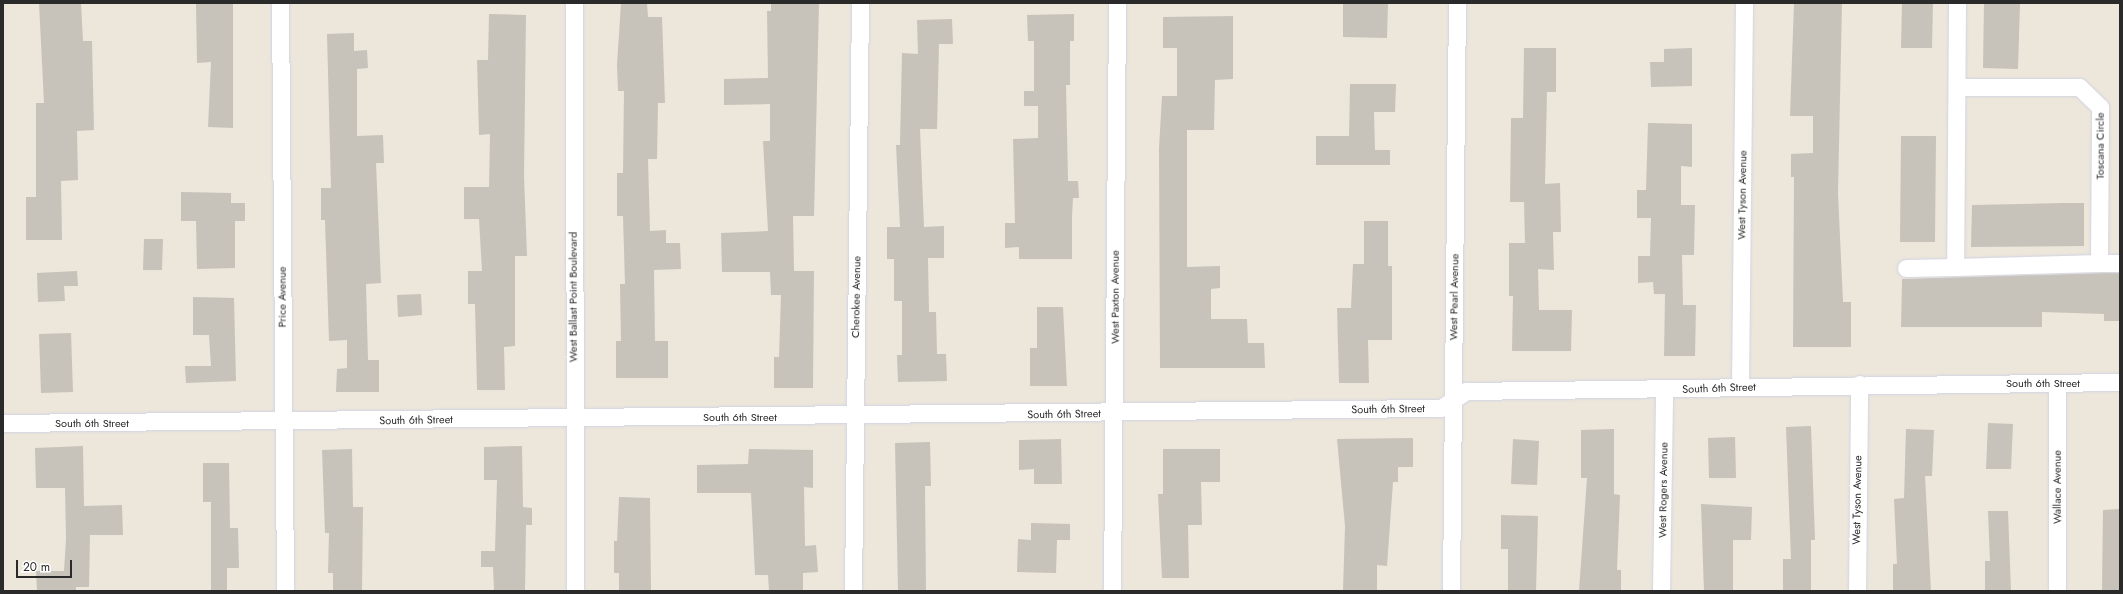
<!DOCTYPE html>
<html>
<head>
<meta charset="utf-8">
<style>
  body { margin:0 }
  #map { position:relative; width:2123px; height:594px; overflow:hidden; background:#ece6db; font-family:Jost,sans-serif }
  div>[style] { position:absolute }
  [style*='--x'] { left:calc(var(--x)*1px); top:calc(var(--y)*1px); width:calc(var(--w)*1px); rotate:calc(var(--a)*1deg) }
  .building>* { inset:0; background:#c7c3bb }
  .roads { filter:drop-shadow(0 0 1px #d1d3e3) drop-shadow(0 0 1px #d1d3e3) }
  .street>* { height:17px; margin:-8.5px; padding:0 8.5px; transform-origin:8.5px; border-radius:8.5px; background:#fff }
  span { translate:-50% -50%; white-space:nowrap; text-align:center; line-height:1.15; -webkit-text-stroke:3px #fff; paint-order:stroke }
  .street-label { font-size:11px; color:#2a2a2a }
  .frame { position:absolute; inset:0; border:4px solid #2a2a2a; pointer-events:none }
  .scale { position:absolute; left:16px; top:560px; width:56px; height:18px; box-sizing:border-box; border:2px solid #2a2a2a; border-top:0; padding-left:5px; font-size:12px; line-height:14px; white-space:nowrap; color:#2a2a2a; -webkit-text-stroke:3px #fff; paint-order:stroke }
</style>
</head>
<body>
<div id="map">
  <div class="building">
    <div style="clip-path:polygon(39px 3px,81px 3px,83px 41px,92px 41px,94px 130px,77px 131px,78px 180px,61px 181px,62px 240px,26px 240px,26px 197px,36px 197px,36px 103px,44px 103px)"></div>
    <div style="clip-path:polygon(196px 3px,233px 3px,233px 128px,208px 127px,211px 62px,197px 63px)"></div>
    <div style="clip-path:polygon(621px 3px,647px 3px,648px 17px,662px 17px,665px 103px,658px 103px,657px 159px,648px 159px,650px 231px,666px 230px,666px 243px,680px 243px,681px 269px,654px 270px,655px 341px,668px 341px,668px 378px,616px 378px,616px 341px,621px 341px,620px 284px,625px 284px,623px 216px,617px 216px,617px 173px,623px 173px,624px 91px,618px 91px,617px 65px)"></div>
    <div style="clip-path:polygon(771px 3px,819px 3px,814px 216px,793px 216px,794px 271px,814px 271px,813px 388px,774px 388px,774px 357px,779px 357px,781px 295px,771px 295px,770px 272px,722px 272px,721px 233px,768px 231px,763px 141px,770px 141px,770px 104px,724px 105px,724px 79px,768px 78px,767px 11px,771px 11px)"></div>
    <div style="clip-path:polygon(1343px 3px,1388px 3px,1387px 38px,1343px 37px)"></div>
    <div style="clip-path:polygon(1794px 3px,1842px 3px,1838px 193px,1843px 302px,1851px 302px,1851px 347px,1793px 347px,1794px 177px,1791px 177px,1791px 154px,1813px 153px,1813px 116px,1790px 116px)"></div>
    <div style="clip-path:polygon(1902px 3px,1933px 3px,1932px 48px,1901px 48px)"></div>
    <div style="clip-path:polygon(1984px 3px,2020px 3px,2018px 69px,1983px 68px)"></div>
    <div style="clip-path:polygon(489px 14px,526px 15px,524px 176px,527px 256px,515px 256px,515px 346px,504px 347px,505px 390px,477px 390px,475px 304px,468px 304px,468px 271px,482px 271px,479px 219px,464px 219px,464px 187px,489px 187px,490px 134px,479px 135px,477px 60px,488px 60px)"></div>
    <div style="clip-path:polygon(1074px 14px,1074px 41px,1070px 41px,1070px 85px,1066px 85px,1068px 181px,1078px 181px,1079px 198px,1073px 198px,1072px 216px,1072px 259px,1019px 259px,1019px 247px,1005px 248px,1005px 223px,1015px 223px,1013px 139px,1038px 138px,1038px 106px,1024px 106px,1024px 91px,1034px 91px,1034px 41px,1028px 41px,1027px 15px)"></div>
    <div style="clip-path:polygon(1233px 16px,1233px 79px,1215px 80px,1214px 130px,1187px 130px,1187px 267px,1220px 266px,1220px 288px,1211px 289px,1211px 319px,1247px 319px,1248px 343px,1264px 343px,1265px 368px,1160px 368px,1159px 148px,1162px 96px,1177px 96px,1177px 48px,1163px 48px,1163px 17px)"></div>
    <div style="clip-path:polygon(952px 19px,953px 44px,939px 44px,937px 129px,920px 129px,924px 227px,944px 226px,944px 258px,928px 258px,929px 312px,936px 312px,937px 354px,946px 354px,947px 381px,898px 382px,897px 355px,902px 355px,902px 301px,894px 301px,894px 259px,887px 259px,887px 227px,900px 227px,896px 145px,900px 145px,902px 53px,918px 54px,917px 20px)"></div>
    <div style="clip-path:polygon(354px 33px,354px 51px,367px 50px,368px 68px,357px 69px,357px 136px,383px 135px,384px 163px,376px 163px,381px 283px,366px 284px,368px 360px,379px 360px,379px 392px,336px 392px,337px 369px,347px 368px,347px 340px,329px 341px,325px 220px,321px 220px,321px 188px,331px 188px,327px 34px)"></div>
    <div style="clip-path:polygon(1524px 48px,1556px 48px,1556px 92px,1547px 92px,1545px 184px,1560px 183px,1561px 232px,1553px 232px,1554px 270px,1538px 269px,1539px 310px,1572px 310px,1571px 351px,1512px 351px,1513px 296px,1509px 296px,1509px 243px,1525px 243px,1524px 202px,1510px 202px,1511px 118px,1523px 118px)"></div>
    <div style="clip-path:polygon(1692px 48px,1692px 86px,1651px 87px,1650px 62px,1664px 62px,1664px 49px)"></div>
    <div style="clip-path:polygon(1350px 84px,1396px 84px,1395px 112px,1374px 112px,1375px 150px,1390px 150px,1390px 165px,1316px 165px,1316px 136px,1349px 136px)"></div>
    <div style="clip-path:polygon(1648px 123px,1692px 124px,1692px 167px,1681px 166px,1681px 205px,1695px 205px,1694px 255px,1682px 255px,1683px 305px,1696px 305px,1695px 356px,1664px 356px,1665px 294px,1654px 294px,1653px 282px,1638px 283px,1638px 256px,1650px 256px,1651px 218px,1637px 218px,1637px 190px,1646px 190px)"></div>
    <div style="clip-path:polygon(1901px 136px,1936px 136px,1935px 242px,1900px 242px)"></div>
    <div style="clip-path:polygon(181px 192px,231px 193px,231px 203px,245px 203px,245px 221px,235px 221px,235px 268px,197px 269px,196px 221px,181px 221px)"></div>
    <div style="clip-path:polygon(2064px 203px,2084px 203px,2084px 246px,1971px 247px,1972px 205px)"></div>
    <div style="clip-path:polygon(1364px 221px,1388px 221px,1388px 266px,1392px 266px,1392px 340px,1368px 340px,1369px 383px,1339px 383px,1337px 308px,1351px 308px,1353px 264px,1364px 264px)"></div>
    <div style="clip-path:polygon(144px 239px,163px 239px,162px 270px,143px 270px)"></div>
    <div style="clip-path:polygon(77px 271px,78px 286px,64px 286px,65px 301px,38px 302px,37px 273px)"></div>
    <div style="clip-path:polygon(2105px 273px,2120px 273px,2120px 321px,2104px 321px,2104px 314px,2042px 312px,2042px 327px,1901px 327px,1902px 279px)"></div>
    <div style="clip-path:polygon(421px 294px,422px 315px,398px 317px,397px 295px)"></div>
    <div style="clip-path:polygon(193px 297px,234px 298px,236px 381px,186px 383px,185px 366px,211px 366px,209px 335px,193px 335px)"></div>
    <div style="clip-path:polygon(1037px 307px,1063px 307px,1067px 386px,1030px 386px,1030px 348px,1037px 348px)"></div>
    <div style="clip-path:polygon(71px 333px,73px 392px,41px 393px,39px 334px)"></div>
    <div style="clip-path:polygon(1988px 423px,2013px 424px,2011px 469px,1986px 469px)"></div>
    <div style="clip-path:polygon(1811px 426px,1815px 540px,1811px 540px,1811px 591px,1783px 591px,1783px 559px,1791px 559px,1786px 427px)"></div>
    <div style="clip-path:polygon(1614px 429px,1614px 494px,1620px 495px,1617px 570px,1621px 570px,1621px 591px,1579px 591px,1587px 478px,1581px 478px,1581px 430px)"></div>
    <div style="clip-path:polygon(1906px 429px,1934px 430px,1932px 476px,1925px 476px,1931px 591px,1893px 591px,1893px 564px,1897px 564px,1894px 499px,1904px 498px)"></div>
    <div style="clip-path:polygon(1735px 437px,1736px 478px,1709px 478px,1708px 438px)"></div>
    <div style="clip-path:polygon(1413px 438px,1413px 467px,1398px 467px,1398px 482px,1393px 482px,1387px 566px,1377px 565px,1377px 591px,1343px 591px,1345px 526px,1337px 439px)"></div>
    <div style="clip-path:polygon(1061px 439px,1062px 484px,1034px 484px,1034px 469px,1019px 470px,1019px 440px)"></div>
    <div style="clip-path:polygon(1513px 439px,1539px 441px,1537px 485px,1511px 484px)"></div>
    <div style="clip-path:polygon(930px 442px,931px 486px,925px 486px,926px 591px,898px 591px,895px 443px)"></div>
    <div style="clip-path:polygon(83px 446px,84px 506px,122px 505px,123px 535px,90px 535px,89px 587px,76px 587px,76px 591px,37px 591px,36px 571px,64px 571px,66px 539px,65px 488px,36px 488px,35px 448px)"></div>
    <div style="clip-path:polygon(522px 446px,523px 507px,532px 508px,532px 525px,526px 525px,525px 591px,494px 591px,493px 567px,481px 567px,481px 551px,495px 551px,497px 480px,484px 480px,484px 447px)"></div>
    <div style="clip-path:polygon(352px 449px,353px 507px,363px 507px,362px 591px,333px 591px,333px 573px,328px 573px,329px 533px,325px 533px,322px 450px)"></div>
    <div style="clip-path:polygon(749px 449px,813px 450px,813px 488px,804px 487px,805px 546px,816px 545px,818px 572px,803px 573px,803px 591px,769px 591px,768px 575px,755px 575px,751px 493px,697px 493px,697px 465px,748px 464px)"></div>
    <div style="clip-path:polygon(1163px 449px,1220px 449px,1220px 482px,1201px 482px,1202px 525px,1188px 525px,1189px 578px,1162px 578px,1158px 494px,1163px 494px)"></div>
    <div style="clip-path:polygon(203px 463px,229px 463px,230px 528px,238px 528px,239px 568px,227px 568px,227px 591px,211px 591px,211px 502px,203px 502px)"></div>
    <div style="clip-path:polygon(619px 497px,650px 498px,651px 591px,619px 591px,619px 573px,614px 573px,614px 541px,617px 541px)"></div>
    <div style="clip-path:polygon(1701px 504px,1752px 507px,1751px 540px,1733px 540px,1733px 591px,1704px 591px)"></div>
    <div style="clip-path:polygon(2120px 509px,2120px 591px,2102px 591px,2103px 510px)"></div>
    <div style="clip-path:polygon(1988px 511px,2008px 511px,2011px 591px,1985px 591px,1985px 561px,1990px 561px)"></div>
    <div style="clip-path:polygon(1501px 515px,1538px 516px,1536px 591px,1508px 591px,1508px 549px,1501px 549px)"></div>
    <div style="clip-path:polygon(1031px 523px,1070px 524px,1070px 540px,1057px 540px,1056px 573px,1017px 572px,1018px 539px,1031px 540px)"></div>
  </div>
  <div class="roads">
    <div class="street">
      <div style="--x:280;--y:3;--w:588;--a:89.51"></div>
      <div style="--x:574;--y:3;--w:588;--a:89.9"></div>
      <div style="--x:1957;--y:3;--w:264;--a:90.4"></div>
      <div style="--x:1955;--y:267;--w:144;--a:-1.6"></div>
      <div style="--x:2099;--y:263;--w:156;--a:-89.6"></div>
      <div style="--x:2100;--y:107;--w:29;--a:-136"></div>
      <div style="--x:2079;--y:87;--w:121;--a:180"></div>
      <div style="--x:2099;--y:263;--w:21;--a:0"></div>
      <div style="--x:1906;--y:268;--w:49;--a:-1.2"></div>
      <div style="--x:2057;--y:383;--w:208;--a:90"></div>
      <div style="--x:1740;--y:387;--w:384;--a:-89.4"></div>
      <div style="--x:3;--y:423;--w:1438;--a:-0.6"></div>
      <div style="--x:1441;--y:408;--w:30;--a:-34"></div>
      <div style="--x:1466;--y:391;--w:654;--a:-0.79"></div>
      <div style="--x:853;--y:591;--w:588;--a:-89.32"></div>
      <div style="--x:1112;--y:591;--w:588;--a:-89.51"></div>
      <div style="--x:1451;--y:591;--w:588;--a:-89.42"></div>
      <div style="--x:1661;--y:591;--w:201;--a:-89.1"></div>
      <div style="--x:1857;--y:591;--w:207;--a:-89.4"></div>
    </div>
  </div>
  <div class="street-label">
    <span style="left:2100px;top:146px;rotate:-90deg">Toscana Circle</span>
    <span style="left:1742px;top:195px;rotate:-89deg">West Tyson Avenue</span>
    <span style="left:282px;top:297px;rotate:-90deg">Price Avenue</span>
    <span style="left:573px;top:297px;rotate:-90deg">West Ballast Point Boulevard</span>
    <span style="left:856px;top:297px;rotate:-89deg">Cherokee Avenue</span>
    <span style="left:1115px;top:297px;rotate:-90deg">West Paxton Avenue</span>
    <span style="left:1454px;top:297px;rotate:-89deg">West Pearl Avenue</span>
    <span style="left:2043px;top:383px">South 6th Street</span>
    <span style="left:1719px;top:388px;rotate:-2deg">South 6th Street</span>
    <span style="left:1388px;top:409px;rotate:-1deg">South 6th Street</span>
    <span style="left:1064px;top:414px;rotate:-1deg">South 6th Street</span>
    <span style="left:740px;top:417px">South 6th Street</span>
    <span style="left:416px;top:420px;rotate:-1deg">South 6th Street</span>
    <span style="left:92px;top:423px">South 6th Street</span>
    <span style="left:2057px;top:487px;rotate:-90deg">Wallace Avenue</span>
    <span style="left:1663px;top:490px;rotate:-89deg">West Rogers Avenue</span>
    <span style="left:1857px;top:500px;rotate:-89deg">West Tyson Avenue</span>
  </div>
  <div class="frame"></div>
  <div class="scale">20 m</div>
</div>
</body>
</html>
